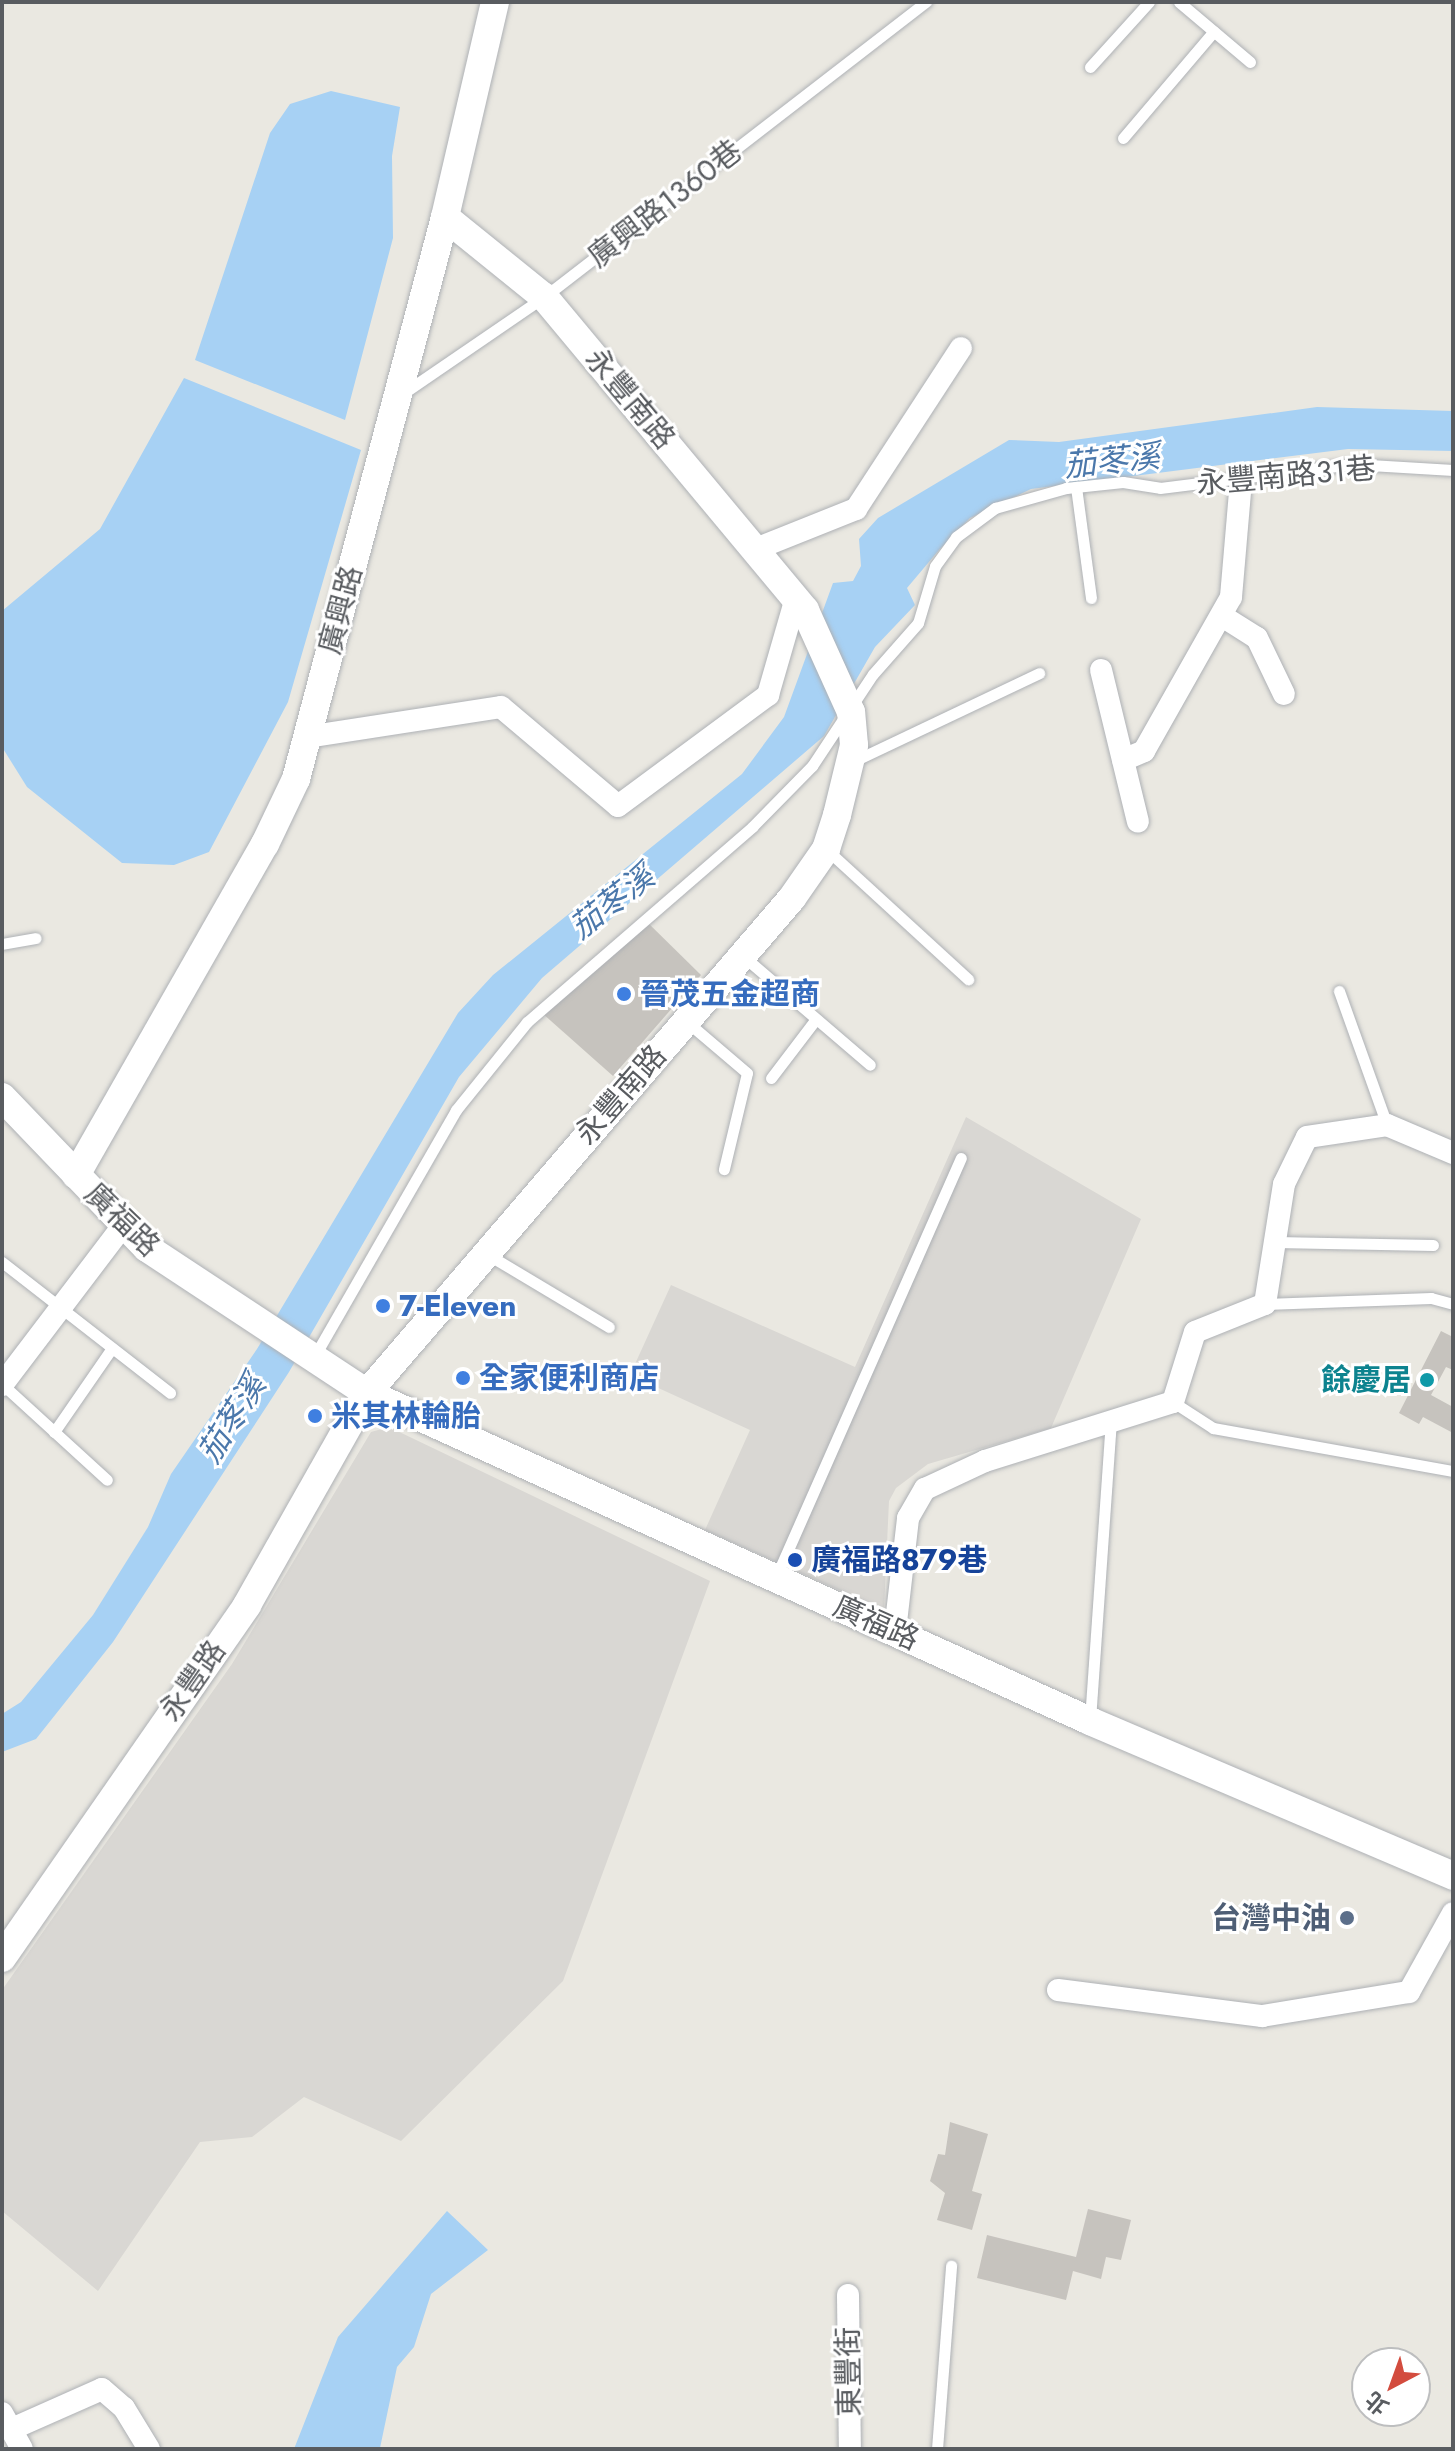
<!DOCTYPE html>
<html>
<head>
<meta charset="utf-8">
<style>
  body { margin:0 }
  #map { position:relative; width:1455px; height:2451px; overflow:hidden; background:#eae8e1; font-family:Jost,"Noto Sans TC",sans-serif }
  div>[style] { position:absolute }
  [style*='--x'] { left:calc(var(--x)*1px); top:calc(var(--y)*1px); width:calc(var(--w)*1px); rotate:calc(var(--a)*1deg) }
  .industrial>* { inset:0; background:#d9d7d3 }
  .water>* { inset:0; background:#a7d1f4 }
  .building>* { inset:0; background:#c6c3be }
  .roads { filter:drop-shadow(0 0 2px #aeb1b5) drop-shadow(0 0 2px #aeb1b5) }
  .service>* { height:11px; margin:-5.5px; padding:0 5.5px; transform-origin:5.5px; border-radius:5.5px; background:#fff }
  .minor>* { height:22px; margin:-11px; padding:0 11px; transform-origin:11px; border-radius:11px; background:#fff }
  .tertiary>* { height:28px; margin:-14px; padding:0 14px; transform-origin:14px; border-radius:14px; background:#fff }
  .dots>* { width:22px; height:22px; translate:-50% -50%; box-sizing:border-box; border:4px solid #fff; border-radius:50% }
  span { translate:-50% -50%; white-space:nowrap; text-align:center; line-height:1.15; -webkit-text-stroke:6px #fff; paint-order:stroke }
  .street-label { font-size:30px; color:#595c60 }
  .shop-label { font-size:30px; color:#366cbe; font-weight:700 }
  .left { translate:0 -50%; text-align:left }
  .culture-label { font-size:30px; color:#0d838f; font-weight:700 }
  .right { translate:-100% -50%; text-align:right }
  .transit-label { font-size:30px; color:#164399; font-weight:700 }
  .service-label { font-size:30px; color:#4e5e75; font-weight:700 }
  .water-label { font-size:32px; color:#4b78ab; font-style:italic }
  .frame { position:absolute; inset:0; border:4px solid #595c60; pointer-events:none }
  .north { position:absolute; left:1351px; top:2347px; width:80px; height:80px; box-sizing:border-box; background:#fff; border:2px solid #bdbebf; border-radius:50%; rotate:221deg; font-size:22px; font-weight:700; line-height:32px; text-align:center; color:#595c60 }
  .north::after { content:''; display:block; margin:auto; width:28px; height:36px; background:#d34c3e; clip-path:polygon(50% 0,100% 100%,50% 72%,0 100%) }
</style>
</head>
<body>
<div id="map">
  <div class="industrial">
    <div style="clip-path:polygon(966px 1117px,1141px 1219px,1051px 1428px,928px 1464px,896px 1488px,889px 1501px,884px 1610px,705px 1530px,750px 1430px,630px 1375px,671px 1285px,855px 1367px)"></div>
    <div style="clip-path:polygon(389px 1427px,710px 1581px,563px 1981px,401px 2141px,304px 2097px,252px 2137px,200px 2142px,98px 2291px,2px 2211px,2px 1990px,232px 1664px,371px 1432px)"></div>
  </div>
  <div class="water">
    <div style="clip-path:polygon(331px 91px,400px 107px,392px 156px,393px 238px,345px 420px,195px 360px,270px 133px,290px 104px)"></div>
    <div style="clip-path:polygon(184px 378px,361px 450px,288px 702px,209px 852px,174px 865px,122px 863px,27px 787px,2px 747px,2px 611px,100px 529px)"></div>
    <div style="clip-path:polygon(1317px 407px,1453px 411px,1453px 451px,1348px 449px,1031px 489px,970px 518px,939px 550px,907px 588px,915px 605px,875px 647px,824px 736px,542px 978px,459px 1077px,289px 1372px,113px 1642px,36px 1739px,2px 1752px,2px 1714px,21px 1702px,93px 1615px,148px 1527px,171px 1474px,257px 1349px,458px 1013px,493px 975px,742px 774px,784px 717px,833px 583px,853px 581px,861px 566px,859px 539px,878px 518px,1009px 440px,1059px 442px)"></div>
    <div style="clip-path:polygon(447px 2211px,488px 2250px,431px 2294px,414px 2347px,397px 2367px,380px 2448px,386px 2449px,294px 2449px,338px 2337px)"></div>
  </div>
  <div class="building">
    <div style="clip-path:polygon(644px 919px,701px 975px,613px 1076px,542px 1013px)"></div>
    <div style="clip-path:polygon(1441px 1331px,1453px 1337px,1453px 1370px,1446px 1367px,1431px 1395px,1453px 1407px,1453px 1433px,1423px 1417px,1419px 1424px,1399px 1413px)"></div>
    <div style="clip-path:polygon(950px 2122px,988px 2134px,972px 2191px,982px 2194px,972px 2230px,937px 2220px,945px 2193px,930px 2181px,938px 2154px,945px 2155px)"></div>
    <div style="clip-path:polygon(1088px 2209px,1131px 2220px,1121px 2260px,1106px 2257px,1101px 2279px,1073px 2271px,1066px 2300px,977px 2278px,987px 2235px,1076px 2257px)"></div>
  </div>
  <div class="roads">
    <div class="service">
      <div style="--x:1179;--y:2;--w:93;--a:40.2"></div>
      <div style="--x:1090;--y:67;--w:88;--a:-47.8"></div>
      <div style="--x:1123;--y:138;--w:140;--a:-49.6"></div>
      <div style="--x:405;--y:392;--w:168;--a:-34.4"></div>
      <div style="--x:544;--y:297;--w:483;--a:-37.7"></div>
      <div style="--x:1076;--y:487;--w:112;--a:82.3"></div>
      <div style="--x:854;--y:761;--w:205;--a:-25.4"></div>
      <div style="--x:826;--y:849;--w:193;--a:42.5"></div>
      <div style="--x:2;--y:944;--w:34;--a:-10"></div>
      <div style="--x:743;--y:956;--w:167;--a:40.6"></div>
      <div style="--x:1339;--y:991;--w:142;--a:70.3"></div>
      <div style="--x:686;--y:1021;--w:80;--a:40.4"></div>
      <div style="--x:747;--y:1073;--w:99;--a:103.5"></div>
      <div style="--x:771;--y:1078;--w:74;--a:-52.7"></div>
      <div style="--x:1275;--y:1242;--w:158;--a:1.1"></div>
      <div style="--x:487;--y:1254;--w:142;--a:30.9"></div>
      <div style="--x:2;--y:1262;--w:213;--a:37.9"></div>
      <div style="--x:1265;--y:1304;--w:166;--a:-2.1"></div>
      <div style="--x:1431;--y:1298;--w:23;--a:15"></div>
      <div style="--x:314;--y:1357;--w:285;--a:-60.1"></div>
      <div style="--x:456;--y:1110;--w:113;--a:-51.1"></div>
      <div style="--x:527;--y:1022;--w:298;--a:-40.9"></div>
      <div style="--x:752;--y:827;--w:86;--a:-45.5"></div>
      <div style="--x:812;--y:766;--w:110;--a:-56.5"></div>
      <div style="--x:873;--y:674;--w:68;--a:-48.6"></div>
      <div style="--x:918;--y:623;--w:59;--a:-73.4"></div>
      <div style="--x:935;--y:566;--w:36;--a:-54"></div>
      <div style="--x:956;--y:537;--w:49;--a:-36.6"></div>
      <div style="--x:995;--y:508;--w:74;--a:-15.7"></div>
      <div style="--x:1066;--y:488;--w:57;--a:-6"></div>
      <div style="--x:1123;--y:482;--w:37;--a:9"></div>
      <div style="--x:1160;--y:488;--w:194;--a:-7.1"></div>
      <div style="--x:1353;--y:464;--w:100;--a:3.4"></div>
      <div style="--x:2;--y:1384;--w:142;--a:42.4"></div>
      <div style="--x:1173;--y:1402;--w:48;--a:33"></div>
      <div style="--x:1213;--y:1428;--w:244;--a:10.2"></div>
      <div style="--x:54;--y:1432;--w:102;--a:-55.4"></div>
      <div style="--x:776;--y:1577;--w:458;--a:-66.2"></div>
      <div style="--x:1090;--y:1720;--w:299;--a:-86"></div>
      <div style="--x:937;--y:2449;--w:184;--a:-85.6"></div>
    </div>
    <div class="minor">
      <div style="--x:756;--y:549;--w:108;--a:-21.8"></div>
      <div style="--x:856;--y:509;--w:192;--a:-56.9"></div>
      <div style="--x:1222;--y:616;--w:41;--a:32.2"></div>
      <div style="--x:1257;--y:638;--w:62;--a:64.3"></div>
      <div style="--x:1101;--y:670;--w:156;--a:76.3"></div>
      <div style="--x:307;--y:737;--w:196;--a:-8.8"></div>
      <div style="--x:501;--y:707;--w:153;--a:40.2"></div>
      <div style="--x:618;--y:806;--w:187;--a:-36.5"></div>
      <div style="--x:768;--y:695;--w:101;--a:-73.9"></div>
      <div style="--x:1123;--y:760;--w:23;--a:-23"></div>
      <div style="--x:1144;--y:751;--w:177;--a:-60.5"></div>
      <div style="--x:1231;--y:597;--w:116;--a:-85.1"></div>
      <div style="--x:2;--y:1385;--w:198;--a:-52.8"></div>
      <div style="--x:895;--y:1631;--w:114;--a:-83.4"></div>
      <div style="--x:908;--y:1518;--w:34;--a:-60"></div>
      <div style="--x:925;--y:1489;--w:66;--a:-25"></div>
      <div style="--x:985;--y:1461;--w:197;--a:-17.4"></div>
      <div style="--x:1173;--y:1402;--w:73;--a:-72.6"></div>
      <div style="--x:1195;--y:1332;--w:75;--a:-21.8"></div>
      <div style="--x:1265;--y:1304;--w:121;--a:-81"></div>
      <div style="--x:1284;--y:1184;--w:52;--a:-63.9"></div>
      <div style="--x:1307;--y:1137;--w:81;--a:-8.5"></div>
      <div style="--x:1387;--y:1125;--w:72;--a:23"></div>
      <div style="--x:1058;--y:1990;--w:206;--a:7.3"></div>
      <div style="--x:1262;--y:2016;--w:149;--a:-9.3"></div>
      <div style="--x:1409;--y:1992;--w:90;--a:-60.9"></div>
      <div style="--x:848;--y:2295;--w:154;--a:89.3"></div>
      <div style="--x:2;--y:2413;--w:41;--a:60.9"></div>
      <div style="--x:14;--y:2428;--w:96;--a:-23.9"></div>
      <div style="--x:102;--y:2389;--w:29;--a:41"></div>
      <div style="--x:124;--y:2408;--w:48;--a:58.6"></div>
    </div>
    <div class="tertiary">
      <div style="--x:2;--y:1097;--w:209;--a:46.2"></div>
      <div style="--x:147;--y:1248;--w:263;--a:33.4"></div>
      <div style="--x:367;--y:1393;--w:794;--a:24.4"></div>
      <div style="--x:1090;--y:1721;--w:395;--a:23.1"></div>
      <div style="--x:76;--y:1175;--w:381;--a:-60.3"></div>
      <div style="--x:265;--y:844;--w:72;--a:-64.5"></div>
      <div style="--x:296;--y:779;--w:581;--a:-75.15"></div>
      <div style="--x:445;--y:217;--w:221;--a:-76.9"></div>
      <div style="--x:2;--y:1958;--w:430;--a:-55.2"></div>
      <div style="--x:247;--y:1605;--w:244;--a:-60.5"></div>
      <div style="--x:367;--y:1393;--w:652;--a:-49.35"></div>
      <div style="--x:792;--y:898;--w:60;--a:-55.2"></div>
      <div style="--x:826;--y:849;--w:36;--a:-72"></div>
      <div style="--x:837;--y:815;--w:72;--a:-76.3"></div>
      <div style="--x:854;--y:745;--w:33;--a:-95"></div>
      <div style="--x:851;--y:712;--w:112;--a:-114.3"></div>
      <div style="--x:805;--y:610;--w:408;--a:-129.8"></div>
      <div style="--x:544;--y:297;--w:127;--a:-141.1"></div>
    </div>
  </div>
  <div class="dots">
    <div style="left:624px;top:994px;background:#3f7fe0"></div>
    <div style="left:383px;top:1306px;background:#3f7fe0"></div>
    <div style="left:463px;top:1378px;background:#3f7fe0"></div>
    <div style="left:1427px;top:1380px;background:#0f9aa8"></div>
    <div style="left:315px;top:1416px;background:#3f7fe0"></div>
    <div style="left:795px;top:1560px;background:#1a4fb4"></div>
    <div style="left:1347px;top:1918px;background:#5c6f8a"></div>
  </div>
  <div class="street-label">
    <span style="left:665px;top:204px;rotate:-38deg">廣興路1360巷</span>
    <span style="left:630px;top:399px;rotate:50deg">永豐南路</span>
    <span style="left:1286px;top:476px;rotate:-5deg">永豐南路31巷</span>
    <span style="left:341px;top:610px;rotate:-75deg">廣興路</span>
    <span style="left:621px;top:1095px;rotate:-49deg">永豐南路</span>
    <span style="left:122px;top:1220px;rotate:44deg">廣福路</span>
    <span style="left:876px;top:1623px;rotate:24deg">廣福路</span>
    <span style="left:193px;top:1681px;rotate:-55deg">永豐路</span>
    <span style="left:849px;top:2372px;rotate:-91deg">東豐街</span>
  </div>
  <div class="shop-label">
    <span class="left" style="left:640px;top:994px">晉茂五金超商</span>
    <span class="left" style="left:399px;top:1306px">7-Eleven</span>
    <span class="left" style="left:479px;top:1378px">全家便利商店</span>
    <span class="left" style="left:331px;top:1416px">米其林輪胎</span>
  </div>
  <div class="culture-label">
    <span class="right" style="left:1411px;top:1380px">餘慶居</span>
  </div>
  <div class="transit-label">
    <span class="left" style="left:811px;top:1560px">廣福路879巷</span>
  </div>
  <div class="service-label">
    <span class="right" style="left:1331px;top:1918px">台灣中油</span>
  </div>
  <div class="water-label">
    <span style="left:1112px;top:461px;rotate:-6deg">茄苳溪</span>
    <span style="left:612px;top:902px;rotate:-38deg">茄苳溪</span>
    <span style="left:232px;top:1419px;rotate:-58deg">茄苳溪</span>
  </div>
  <div class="frame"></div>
  <div class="north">北</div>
</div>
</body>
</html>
